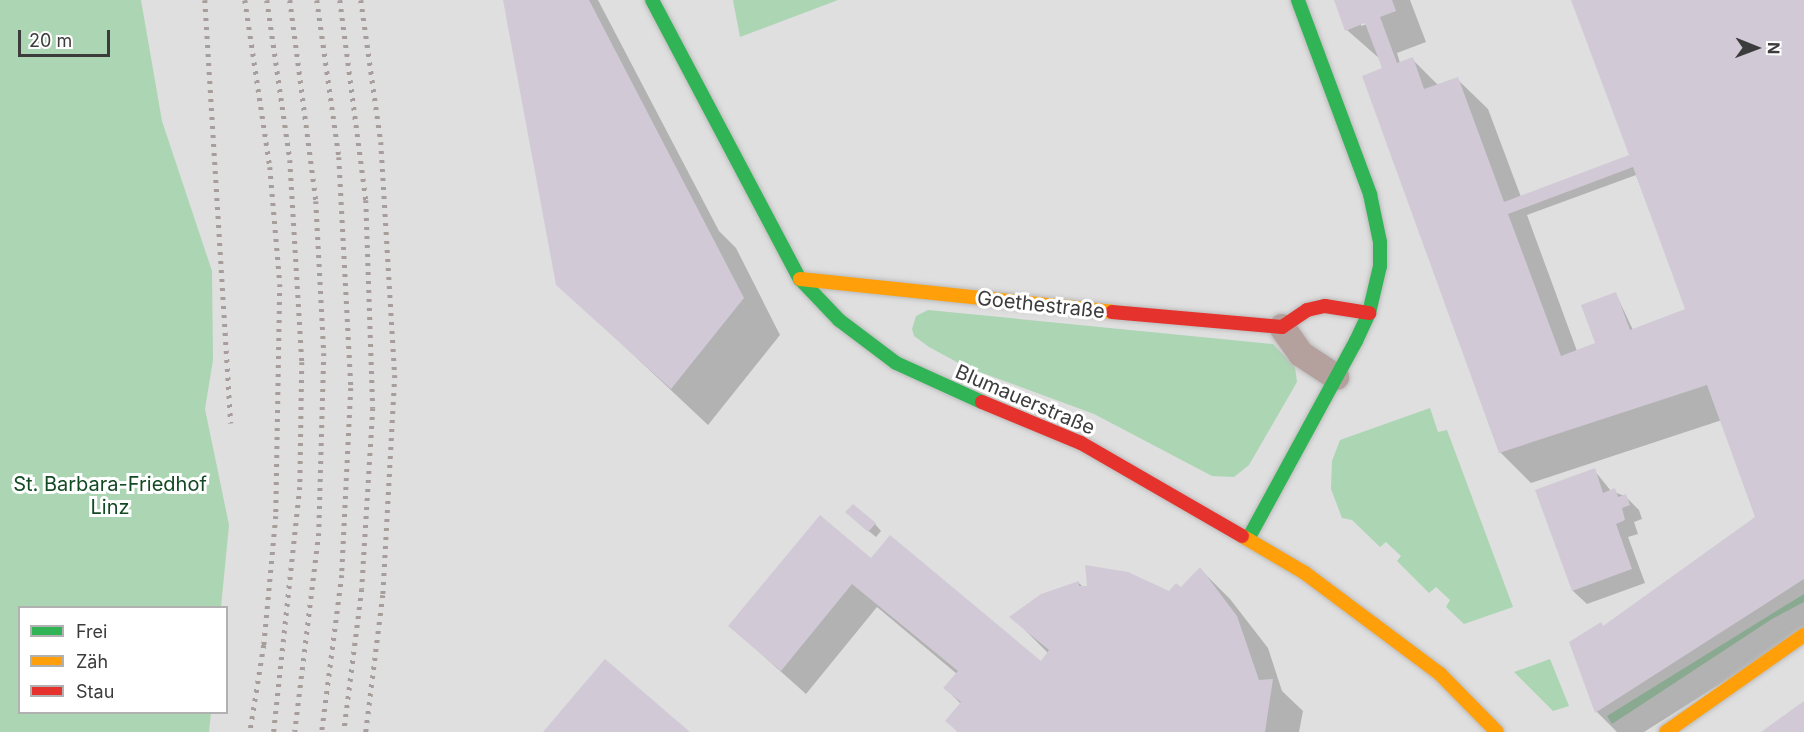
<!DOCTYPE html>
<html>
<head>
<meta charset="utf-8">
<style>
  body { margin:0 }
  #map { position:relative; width:1804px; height:732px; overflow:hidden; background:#dfdfdf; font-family:Inter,sans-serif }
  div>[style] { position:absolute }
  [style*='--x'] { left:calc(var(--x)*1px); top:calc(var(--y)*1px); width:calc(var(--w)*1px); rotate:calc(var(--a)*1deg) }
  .green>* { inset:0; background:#acd5b4 }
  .shadow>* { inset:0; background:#0003 }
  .building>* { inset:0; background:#d2c9d7 }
  .roads { filter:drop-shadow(0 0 2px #bbb) drop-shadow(0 0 2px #bbb) }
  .street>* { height:26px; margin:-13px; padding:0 13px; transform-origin:13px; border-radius:13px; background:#b4a19d }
  .fast>* { height:14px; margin:-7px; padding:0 7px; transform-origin:7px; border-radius:7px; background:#30b455 }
  .slow>* { height:14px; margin:-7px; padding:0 7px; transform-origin:7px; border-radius:7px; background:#ff9f0a }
  .jam>* { height:14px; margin:-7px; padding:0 7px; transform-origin:7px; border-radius:7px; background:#e5322d }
  .rail>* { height:4.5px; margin-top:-2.25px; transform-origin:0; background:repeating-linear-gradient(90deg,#a79e9c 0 3px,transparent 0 9px) }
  span { translate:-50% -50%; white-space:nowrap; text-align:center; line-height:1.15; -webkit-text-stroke:6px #fff; paint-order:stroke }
  .street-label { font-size:20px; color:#3c3c3d }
  .park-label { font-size:20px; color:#124a23 }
  .legend { position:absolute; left:18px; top:606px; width:210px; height:108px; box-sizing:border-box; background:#fff; border:2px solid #b1b1b1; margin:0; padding:8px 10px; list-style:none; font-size:18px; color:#3c3c3d }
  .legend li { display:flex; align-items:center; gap:12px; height:30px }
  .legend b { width:30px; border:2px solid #b1b1b1 }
  .north { position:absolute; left:1726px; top:18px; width:60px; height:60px; -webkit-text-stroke:4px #fff; paint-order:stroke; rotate:91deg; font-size:16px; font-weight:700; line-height:24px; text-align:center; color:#3c3c3d }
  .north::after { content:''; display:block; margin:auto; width:21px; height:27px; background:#3c3c3d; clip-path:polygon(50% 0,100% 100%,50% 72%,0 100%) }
  .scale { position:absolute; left:18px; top:30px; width:92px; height:27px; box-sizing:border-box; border:3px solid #3c3c3d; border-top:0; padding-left:8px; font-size:18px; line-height:21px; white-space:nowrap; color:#3c3c3d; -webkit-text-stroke:4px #fff; paint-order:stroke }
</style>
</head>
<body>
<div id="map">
  <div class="green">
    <div style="clip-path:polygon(0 0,141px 0,162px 121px,212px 271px,213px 360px,205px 409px,229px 525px,221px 607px,20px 608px,20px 712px,211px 713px,209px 732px,0 732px)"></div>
    <div style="clip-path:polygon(733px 0,838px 0,740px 37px)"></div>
    <div style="clip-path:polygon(928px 310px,1273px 344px,1295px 367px,1297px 382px,1249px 465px,1234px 477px,1212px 476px,1094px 414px,966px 367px,929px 347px,914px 336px,912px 329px,916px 316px)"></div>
    <div style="clip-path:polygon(1430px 408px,1438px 432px,1447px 430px,1513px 607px,1464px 624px,1446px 607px,1450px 600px,1436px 587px,1429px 593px,1397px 561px,1401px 556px,1386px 542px,1380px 547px,1352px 520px,1342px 518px,1331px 489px,1332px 461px,1340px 440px)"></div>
    <div style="clip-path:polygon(1804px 594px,1804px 602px,1772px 619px,1612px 724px,1607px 716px)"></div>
    <div style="clip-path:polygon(1550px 659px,1569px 706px,1553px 711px,1514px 672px)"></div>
  </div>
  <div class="shadow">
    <div style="clip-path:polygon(505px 0,598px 0,719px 231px,736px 248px,780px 335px,708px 425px,558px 284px)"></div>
    <div style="clip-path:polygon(evenodd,1335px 0,1410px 0,1426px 42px,1397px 53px,1400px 63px,1412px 59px,1439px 86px,1457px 79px,1488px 109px,1521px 197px,1633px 161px,1573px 0,1804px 0,1804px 631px,1644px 732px,1617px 732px,1597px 712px,1601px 624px,1604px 627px,1757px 518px,1722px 420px,1531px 483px,1500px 452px,1385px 69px,1380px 59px,1347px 30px,1335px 0,1373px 22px,1361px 26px,1361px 23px,1373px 22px,1335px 0,1636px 175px,1687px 310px,1633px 330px,1616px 294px,1598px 343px,1577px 351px,1527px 215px,1636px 175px)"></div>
    <div style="clip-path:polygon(1594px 470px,1611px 491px,1625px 496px,1639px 510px,1642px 519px,1634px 522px,1638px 534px,1628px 537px,1645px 583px,1587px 604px,1573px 591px,1537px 491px)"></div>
    <div style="clip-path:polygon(854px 519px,875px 524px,881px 531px,876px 537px)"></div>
    <div style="clip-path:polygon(872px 560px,1041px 663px,1048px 653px,1012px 617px,1079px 583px,1083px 587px,1169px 593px,1182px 590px,1200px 569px,1230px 599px,1268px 648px,1282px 691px,1303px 711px,1299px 732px,958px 732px,947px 721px,961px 704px,945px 688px,957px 674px,877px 607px,806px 694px,730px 626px)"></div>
  </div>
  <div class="building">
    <div style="clip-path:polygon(503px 0,589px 0,744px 298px,671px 389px,556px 285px)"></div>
    <div style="clip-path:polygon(evenodd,1334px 0,1392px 0,1396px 11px,1380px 17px,1397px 63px,1413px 57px,1424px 89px,1458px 77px,1504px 202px,1629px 155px,1571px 0,1804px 0,1804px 579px,1595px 713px,1569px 642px,1601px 622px,1603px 626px,1755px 517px,1707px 385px,1499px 453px,1362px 76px,1382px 68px,1365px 23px,1345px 31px,1334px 0,1633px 167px,1685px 309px,1630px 330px,1616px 292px,1581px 305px,1595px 343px,1561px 356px,1508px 214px,1633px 167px)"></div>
    <div style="clip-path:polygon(1595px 468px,1603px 493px,1615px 488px,1618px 497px,1626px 494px,1630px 505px,1622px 508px,1625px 520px,1616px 524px,1632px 569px,1572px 591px,1535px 490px)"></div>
    <div style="clip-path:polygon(853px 504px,876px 523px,868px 532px,845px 512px)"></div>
    <div style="clip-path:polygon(820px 515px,871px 558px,890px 535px,1041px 661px,1049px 650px,1009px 617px,1041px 594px,1079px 581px,1079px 586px,1087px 586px,1085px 565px,1128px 572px,1169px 591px,1176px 583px,1181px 587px,1200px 567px,1237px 616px,1259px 680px,1273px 679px,1265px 732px,958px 732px,945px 721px,961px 702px,943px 688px,958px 671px,852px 584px,781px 671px,728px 626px)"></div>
    <div style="clip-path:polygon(605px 659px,690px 732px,543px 732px)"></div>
    <div style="clip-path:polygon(1804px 701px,1804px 732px,1761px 732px)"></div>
  </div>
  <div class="roads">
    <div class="street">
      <div style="--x:1282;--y:327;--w:33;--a:55"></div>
      <div style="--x:1301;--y:354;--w:42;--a:33.3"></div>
    </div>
    <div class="fast">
      <div style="--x:652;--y:0;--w:316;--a:62.1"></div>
      <div style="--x:800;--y:279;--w:57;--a:46.4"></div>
      <div style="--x:839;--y:320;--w:71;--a:37"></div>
      <div style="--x:896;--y:363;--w:94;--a:24.4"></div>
      <div style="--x:1248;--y:539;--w:226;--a:-61.4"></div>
      <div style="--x:1356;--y:341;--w:31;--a:-65"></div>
      <div style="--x:1369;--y:313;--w:48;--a:-76.8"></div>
      <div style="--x:1380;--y:266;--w:24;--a:-90"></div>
      <div style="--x:1380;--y:242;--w:49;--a:-101.8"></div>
      <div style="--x:1370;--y:194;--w:207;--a:-110.4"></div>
    </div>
    <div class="slow">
      <div style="--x:800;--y:279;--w:314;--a:6"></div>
      <div style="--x:1242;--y:536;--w:73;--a:30.4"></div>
      <div style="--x:1305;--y:573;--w:169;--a:36.8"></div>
      <div style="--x:1440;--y:674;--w:81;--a:45.5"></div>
      <div style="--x:1666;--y:732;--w:169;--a:-35.1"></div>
    </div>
    <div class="jam">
      <div style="--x:1112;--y:312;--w:171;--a:5"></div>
      <div style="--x:1282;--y:327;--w:30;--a:-34"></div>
      <div style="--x:1307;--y:310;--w:18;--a:-13"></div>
      <div style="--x:1325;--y:306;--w:45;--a:9"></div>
      <div style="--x:982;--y:402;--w:107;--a:22.5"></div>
      <div style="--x:1081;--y:443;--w:186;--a:30"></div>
    </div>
  </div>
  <div class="rail">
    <div style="--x:205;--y:0;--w:424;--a:86.5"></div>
    <div style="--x:245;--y:0;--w:169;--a:81.5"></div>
    <div style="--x:270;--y:167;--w:117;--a:85.1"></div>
    <div style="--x:280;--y:284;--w:232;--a:91"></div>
    <div style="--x:276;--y:516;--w:130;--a:95.3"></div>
    <div style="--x:264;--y:645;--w:88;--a:99.1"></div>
    <div style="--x:267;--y:0;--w:162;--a:81.8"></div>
    <div style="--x:290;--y:160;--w:202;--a:86.6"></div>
    <div style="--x:302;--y:362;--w:125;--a:90.9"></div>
    <div style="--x:300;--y:487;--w:246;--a:96.1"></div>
    <div style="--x:290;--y:0;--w:203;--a:82.6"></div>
    <div style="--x:316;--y:201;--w:152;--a:87"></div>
    <div style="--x:324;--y:353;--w:180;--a:91.6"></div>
    <div style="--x:319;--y:533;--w:200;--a:96.9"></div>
    <div style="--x:317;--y:0;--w:159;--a:82"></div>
    <div style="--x:339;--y:157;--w:231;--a:87"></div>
    <div style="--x:351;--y:388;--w:187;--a:92.8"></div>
    <div style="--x:342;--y:575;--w:158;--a:97.3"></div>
    <div style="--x:340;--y:0;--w:202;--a:82.6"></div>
    <div style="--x:366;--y:200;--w:208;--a:88.1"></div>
    <div style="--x:373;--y:408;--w:181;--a:93.5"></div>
    <div style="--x:362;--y:589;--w:144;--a:97.2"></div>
    <div style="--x:361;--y:0;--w:143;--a:82"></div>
    <div style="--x:381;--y:142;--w:233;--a:86.6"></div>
    <div style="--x:395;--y:375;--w:220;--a:93.1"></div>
    <div style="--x:383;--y:595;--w:138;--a:97.1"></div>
  </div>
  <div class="street-label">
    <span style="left:1041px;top:305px;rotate:6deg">Goethestraße</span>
    <span style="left:1025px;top:400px;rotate:23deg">Blumauerstraße</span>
  </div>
  <div class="park-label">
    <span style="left:110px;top:496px">St. Barbara-Friedhof<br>Linz</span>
  </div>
  <ul class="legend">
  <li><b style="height:8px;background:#30b455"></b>Frei</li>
  <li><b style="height:8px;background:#ff9f0a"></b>Zäh</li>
  <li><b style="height:8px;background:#e5322d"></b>Stau</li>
  </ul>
  <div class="north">N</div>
  <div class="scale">20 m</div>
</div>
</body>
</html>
